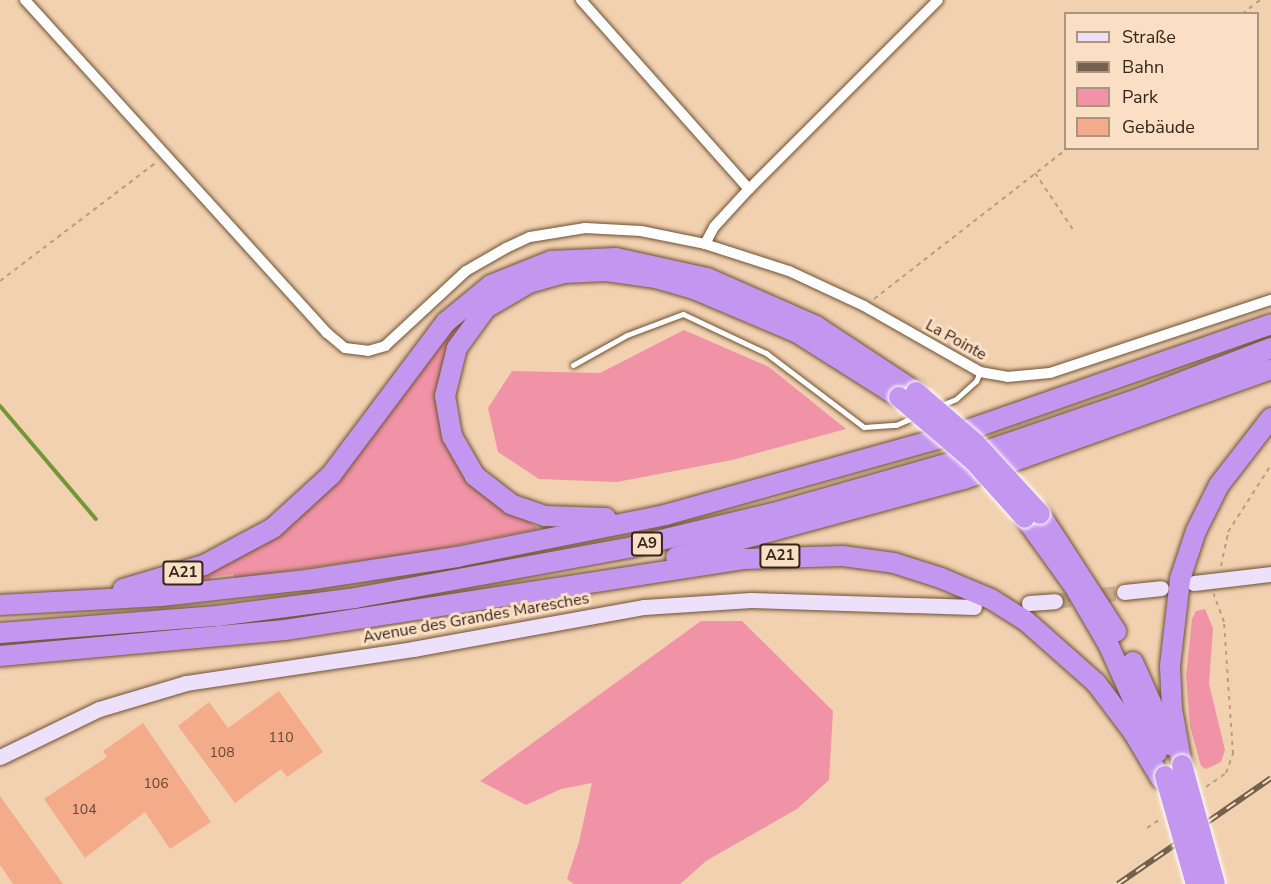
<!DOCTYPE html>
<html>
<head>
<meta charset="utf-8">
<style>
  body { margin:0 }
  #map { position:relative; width:1271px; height:884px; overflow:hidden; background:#f2d1b0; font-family:"Nunito Sans",sans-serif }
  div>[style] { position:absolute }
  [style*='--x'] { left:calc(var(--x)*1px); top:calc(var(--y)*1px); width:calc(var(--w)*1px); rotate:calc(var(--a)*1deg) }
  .green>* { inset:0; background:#f093a6 }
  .stream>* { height:4px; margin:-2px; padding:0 2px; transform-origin:2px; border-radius:2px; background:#749736 }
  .building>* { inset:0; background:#f4ab89 }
  .secondary-tunnel>* { height:15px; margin-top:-7.5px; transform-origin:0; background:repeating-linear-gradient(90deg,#ccaf92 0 15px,transparent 0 23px) }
  .path>* { height:2px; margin-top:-1px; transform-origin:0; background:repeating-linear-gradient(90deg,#b89d82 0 4.5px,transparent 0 9px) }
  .roads { filter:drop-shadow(0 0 2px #6e5234) drop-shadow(0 0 2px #6e5234) }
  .service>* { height:5px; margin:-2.5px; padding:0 2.5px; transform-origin:2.5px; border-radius:2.5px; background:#fff }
  .minor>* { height:10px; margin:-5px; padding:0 5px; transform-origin:5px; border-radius:5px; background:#fff }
  .secondary>* { height:15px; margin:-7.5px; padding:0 7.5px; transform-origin:7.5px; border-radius:7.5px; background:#ede0fa }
  .motorway>* { height:20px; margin:-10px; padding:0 10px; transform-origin:10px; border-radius:10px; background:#c396ef }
  .rail>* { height:6px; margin-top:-3px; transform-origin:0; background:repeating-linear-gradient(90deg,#fadfc5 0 11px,#73604d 0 22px); box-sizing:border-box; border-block:2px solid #73604d }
  .bridges { filter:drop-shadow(0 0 2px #fff) drop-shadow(0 0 2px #fff) }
  .motorway-bridge>* { height:20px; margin:-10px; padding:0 10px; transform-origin:10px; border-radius:10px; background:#c396ef }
  span { translate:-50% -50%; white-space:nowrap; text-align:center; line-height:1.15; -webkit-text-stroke:6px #fadfc5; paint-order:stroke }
  .number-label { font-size:14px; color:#634736 }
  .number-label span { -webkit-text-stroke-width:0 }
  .shield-label span { padding:2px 4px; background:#fadfc5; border:2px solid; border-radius:4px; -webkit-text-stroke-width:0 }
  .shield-label { font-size:15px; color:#33261a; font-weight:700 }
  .street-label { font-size:16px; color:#33261a }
  .legend { position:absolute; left:1064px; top:12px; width:195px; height:138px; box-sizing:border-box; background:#fadfc5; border:2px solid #aa9581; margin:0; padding:8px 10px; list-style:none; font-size:18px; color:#33261a }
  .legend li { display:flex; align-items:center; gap:12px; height:30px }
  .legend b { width:30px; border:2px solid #aa9581 }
</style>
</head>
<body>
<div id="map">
  <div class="green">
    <div style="clip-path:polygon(469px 314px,445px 436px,467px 479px,539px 529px,419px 553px,235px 578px,233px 574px,211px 577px,210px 583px,161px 586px,265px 542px,437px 342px)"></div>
    <div style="clip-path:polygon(684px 330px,769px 367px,846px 429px,732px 460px,617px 482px,539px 479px,498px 452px,488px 408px,512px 371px,600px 373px)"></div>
    <div style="clip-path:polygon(1205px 609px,1213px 628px,1209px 684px,1225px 750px,1221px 762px,1206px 769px,1201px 766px,1190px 726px,1186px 676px,1192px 619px,1196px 611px)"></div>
    <div style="clip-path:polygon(701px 621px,742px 621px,833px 711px,829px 780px,797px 809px,706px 861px,680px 884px,574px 884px,567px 879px,579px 842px,592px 783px,561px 789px,526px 805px,480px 781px)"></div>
  </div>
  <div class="stream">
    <div style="--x:0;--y:406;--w:148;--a:49.7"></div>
  </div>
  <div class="building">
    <div style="clip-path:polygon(279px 691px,323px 752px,287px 777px,281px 769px,235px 803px,178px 726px,209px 702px,228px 728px)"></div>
    <div style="clip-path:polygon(143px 723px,211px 822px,170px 849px,145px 812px,85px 858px,44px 799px,107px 757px,103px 751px)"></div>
    <div style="clip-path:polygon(0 796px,63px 884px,13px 884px,0 865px)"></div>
  </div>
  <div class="secondary-tunnel">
    <div style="--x:1055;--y:601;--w:70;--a:-7.4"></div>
  </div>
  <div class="path">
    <div style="--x:1242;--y:14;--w:23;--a:-38"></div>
    <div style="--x:1035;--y:173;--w:70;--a:56.1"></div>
    <div style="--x:0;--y:281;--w:197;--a:-37.2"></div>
    <div style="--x:874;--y:299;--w:246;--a:-37.9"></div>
    <div style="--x:1221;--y:566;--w:35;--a:-78"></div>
    <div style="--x:1228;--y:532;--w:80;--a:-57.3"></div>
    <div style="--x:1206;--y:787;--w:24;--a:-35"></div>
    <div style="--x:1226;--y:773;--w:20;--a:-70"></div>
    <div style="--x:1233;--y:754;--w:132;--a:-93.9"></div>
    <div style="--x:1224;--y:622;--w:30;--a:-110"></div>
    <div style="--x:1147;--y:828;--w:18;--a:-34"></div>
  </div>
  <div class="roads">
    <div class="service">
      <div style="--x:573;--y:365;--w:62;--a:-29.1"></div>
      <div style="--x:627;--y:335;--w:60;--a:-20.6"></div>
      <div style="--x:683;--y:314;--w:92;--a:25.2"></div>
      <div style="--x:766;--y:353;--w:123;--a:37.1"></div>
      <div style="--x:864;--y:427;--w:32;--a:-4"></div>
      <div style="--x:896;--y:425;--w:20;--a:-24"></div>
      <div style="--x:939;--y:406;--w:18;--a:-22"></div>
      <div style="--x:956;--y:399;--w:27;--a:-42"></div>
      <div style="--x:976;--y:381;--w:10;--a:-66"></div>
    </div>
    <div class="minor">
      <div style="--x:25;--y:0;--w:450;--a:47.8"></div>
      <div style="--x:327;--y:333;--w:23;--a:40"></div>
      <div style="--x:345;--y:348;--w:23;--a:7"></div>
      <div style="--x:368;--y:351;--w:18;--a:-16"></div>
      <div style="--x:385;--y:346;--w:110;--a:-42.8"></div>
      <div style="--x:466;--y:271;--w:46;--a:-29.9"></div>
      <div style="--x:506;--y:248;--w:26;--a:-25"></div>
      <div style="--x:530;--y:237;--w:56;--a:-9.3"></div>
      <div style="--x:585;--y:228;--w:56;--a:3.1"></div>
      <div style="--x:641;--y:231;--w:65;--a:11.5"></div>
      <div style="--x:705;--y:244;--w:88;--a:17.8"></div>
      <div style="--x:789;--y:271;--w:83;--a:25"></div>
      <div style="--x:864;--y:306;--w:133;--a:29.6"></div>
      <div style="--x:980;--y:372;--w:27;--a:10"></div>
      <div style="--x:1007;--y:377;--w:43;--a:-5.3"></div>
      <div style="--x:1050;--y:373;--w:233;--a:-18.3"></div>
      <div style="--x:581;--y:0;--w:253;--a:48.4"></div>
      <div style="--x:705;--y:244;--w:19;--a:-62"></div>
      <div style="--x:714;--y:227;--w:52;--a:-47.4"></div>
      <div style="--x:749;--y:189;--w:267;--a:-45"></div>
    </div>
    <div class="secondary">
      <div style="--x:1194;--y:583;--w:78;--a:-6.7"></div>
      <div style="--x:1124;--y:592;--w:37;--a:-6"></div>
      <div style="--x:1029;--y:603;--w:26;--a:-4"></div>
      <div style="--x:0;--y:757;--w:110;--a:-25.9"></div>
      <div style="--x:99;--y:709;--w:91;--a:-16.6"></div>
      <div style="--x:186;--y:683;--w:230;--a:-8.5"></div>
      <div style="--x:413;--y:649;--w:235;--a:-10.3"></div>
      <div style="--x:644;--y:607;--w:107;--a:-3.7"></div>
      <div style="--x:751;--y:600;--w:223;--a:1.8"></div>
    </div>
    <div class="motorway">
      <div style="--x:1040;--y:514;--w:140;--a:57"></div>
      <div style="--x:606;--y:518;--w:61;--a:-178.1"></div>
      <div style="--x:545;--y:516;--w:36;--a:-161"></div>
      <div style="--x:511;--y:504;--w:46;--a:-142.1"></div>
      <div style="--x:475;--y:476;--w:46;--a:-119.9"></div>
      <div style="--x:452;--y:436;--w:41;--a:-99.9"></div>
      <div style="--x:445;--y:396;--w:49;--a:-76"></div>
      <div style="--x:457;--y:348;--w:49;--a:-54.1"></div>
      <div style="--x:486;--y:308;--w:50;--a:-30.2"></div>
      <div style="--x:529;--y:283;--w:37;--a:-16"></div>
      <div style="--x:565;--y:273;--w:41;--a:-2.8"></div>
      <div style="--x:606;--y:271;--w:49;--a:8.1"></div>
      <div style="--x:655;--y:278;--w:41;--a:15.8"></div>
      <div style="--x:694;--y:289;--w:111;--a:22.9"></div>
      <div style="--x:796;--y:332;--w:122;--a:32.3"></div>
      <div style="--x:1025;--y:518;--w:84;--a:54.2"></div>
      <div style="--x:1074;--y:586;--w:69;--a:59.7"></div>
      <div style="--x:1109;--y:646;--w:117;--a:65.8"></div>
      <div style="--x:676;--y:557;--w:298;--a:-15.2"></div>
      <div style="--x:964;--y:479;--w:326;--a:-19.7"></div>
      <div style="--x:123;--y:589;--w:84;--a:-16.5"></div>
      <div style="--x:204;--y:565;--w:78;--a:-28.2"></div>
      <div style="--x:273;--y:528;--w:79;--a:-42.4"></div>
      <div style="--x:331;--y:475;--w:191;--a:-53.1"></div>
      <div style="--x:446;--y:322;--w:58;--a:-39.4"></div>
      <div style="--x:491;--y:285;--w:65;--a:-21.8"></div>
      <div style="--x:551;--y:261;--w:65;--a:-2.6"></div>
      <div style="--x:616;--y:258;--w:93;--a:12.4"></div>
      <div style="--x:707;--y:278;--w:119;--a:23.8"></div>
      <div style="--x:816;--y:326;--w:120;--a:33.4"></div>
      <div style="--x:0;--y:605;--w:161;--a:-3.2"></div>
      <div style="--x:161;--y:596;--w:147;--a:-6.3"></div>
      <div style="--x:307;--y:580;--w:152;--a:-8.7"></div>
      <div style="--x:457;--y:557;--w:212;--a:-11.4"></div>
      <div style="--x:665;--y:515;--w:302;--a:-15.6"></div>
      <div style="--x:956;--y:434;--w:334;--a:-19.2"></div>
      <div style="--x:0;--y:633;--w:218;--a:-4.5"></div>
      <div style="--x:217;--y:616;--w:139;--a:-7.4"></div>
      <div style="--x:355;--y:598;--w:282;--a:-10.4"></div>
      <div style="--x:632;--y:547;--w:145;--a:-13.6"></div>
      <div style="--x:773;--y:513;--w:191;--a:-15.8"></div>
      <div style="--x:957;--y:461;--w:194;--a:-19"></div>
      <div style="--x:1140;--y:398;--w:140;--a:-20.9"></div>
      <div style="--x:0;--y:656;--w:286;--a:-5.2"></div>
      <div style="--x:285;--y:630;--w:464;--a:-8.8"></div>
      <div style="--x:744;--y:559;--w:99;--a:-1.7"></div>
      <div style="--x:843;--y:556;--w:51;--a:7.8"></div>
      <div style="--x:894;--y:563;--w:49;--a:17.7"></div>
      <div style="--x:941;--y:578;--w:54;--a:22.8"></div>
      <div style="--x:991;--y:599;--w:41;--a:32.2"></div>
      <div style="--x:1026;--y:621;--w:94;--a:41.5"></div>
      <div style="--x:1096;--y:683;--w:61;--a:52.9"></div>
      <div style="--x:1133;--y:732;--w:55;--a:59.2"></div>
      <div style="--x:1133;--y:662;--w:91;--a:66"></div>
      <div style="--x:1182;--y:765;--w:57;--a:-100.1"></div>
      <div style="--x:1172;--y:709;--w:43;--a:-92.7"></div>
      <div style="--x:1170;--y:666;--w:88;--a:-83.4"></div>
      <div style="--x:1180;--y:579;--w:51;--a:-71.6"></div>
      <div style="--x:1196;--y:531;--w:51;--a:-63.4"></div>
      <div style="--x:1219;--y:485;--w:85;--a:-52.2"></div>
    </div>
  </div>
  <div class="rail">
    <div style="--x:1118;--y:884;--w:186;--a:-34.7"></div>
  </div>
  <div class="bridges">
    <div class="motorway-bridge">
      <div style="--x:916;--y:392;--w:78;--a:40.8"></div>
      <div style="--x:975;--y:443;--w:96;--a:47.5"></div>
      <div style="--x:899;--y:397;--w:99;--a:40.5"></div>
      <div style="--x:974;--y:461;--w:76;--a:48.2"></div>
      <div style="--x:1182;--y:765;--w:123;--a:74.5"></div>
      <div style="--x:1165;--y:776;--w:112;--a:74"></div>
    </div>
  </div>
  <div class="number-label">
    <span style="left:281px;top:738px">110</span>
    <span style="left:222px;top:753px">108</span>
    <span style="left:156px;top:784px">106</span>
    <span style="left:84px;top:810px">104</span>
  </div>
  <div class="shield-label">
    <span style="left:647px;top:544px">A9</span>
    <span style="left:780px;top:556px">A21</span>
    <span style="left:183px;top:573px">A21</span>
  </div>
  <div class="street-label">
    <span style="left:956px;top:340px;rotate:29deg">La Pointe</span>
    <span style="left:476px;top:618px;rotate:-10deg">Avenue des Grandes Maresches</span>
  </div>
  <ul class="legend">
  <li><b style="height:8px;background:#ede0fa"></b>Straße</li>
  <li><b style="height:8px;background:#73604d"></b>Bahn</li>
  <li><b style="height:16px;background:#f093a6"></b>Park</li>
  <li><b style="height:16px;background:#f4ab89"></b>Gebäude</li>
  </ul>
</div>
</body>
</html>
